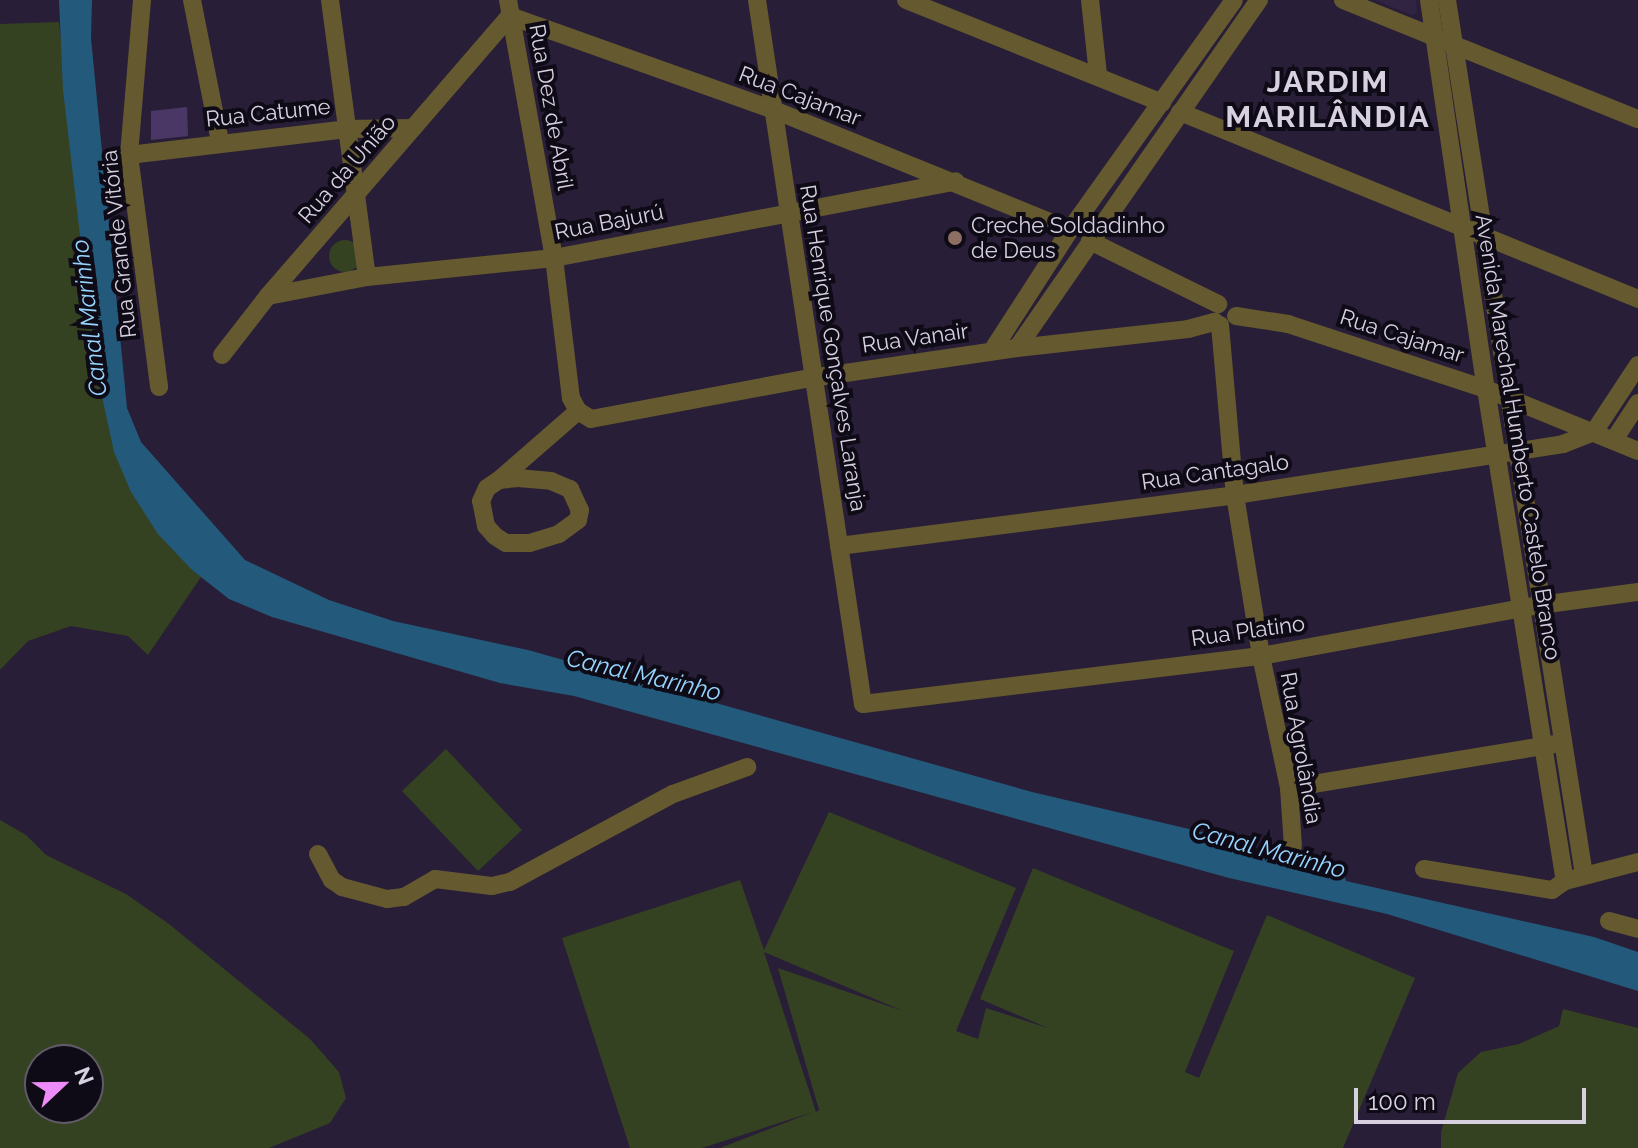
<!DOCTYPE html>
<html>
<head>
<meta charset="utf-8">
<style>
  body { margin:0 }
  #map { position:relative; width:1638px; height:1148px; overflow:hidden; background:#291e37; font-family:Raleway,sans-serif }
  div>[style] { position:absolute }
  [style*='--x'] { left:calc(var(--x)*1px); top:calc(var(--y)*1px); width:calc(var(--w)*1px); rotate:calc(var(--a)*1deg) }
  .built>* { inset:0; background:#312443 }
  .green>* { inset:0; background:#344221 }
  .round { border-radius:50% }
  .water>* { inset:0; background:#23597a }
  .building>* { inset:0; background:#4b3765 }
  .minor>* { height:18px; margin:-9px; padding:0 9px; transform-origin:9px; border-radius:9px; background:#65592f }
  .dots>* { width:22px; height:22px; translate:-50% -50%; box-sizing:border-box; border:4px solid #0f0b16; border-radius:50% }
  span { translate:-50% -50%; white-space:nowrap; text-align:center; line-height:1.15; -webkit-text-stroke:8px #0f0b16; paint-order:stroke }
  .street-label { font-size:22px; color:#d7d0e1 }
  .poi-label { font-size:22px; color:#d7d0e1 }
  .left { translate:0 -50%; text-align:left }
  .water-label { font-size:24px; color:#96d4fe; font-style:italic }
  .district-label { font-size:30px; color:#d7d0e1; font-weight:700; letter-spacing:2px }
  .north { position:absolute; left:24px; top:1044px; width:80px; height:80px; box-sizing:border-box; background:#0f0b16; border:2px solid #5f5a67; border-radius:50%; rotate:68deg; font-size:22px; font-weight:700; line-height:32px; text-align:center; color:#d7d0e1 }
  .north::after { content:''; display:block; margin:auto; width:28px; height:36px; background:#ed8cf9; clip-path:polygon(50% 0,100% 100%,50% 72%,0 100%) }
  .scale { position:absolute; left:1354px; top:1088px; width:232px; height:36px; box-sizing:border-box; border:4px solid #d7d0e1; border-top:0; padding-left:10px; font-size:24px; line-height:28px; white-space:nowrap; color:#d7d0e1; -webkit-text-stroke:6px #0f0b16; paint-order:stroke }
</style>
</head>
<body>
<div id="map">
  <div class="built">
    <div style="clip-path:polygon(1375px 0,1416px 0,1417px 12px,1412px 15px)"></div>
  </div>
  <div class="green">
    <div style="clip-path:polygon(59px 22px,95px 364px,192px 570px,201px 577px,148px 655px,128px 636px,71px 626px,28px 641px,0 670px,0 24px)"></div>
    <div class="round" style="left:329px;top:240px;width:32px;height:32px"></div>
    <div style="clip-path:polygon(446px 749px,522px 830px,478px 871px,402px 791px)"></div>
    <div style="clip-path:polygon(evenodd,829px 812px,1016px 888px,956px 1031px,978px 1039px,986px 1008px,1048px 1028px,980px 999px,1033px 868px,1234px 951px,1185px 1072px,1199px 1078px,1267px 915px,1415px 978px,1343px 1148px,720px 1148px,813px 1112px,702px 1148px,630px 1148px,562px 938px,740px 880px,764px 950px,829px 812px,764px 952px,903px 1011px,778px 968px,819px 1110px,816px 1112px,764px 952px)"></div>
    <div style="clip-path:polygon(evenodd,0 820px,26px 835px,46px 855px,126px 894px,169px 924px,310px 1039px,339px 1072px,346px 1098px,330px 1123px,269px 1148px,0 1148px,0 820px,40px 1060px,88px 1060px,88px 1108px,40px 1108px,40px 1060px)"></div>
    <div style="clip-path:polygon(1563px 1009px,1638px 1028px,1638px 1148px,1441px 1148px,1441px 1132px,1458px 1073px,1481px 1052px,1519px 1044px,1559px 1026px)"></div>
  </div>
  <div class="water">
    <div style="clip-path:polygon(59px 0,92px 0,91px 38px,127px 408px,141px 442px,245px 560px,329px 600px,393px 621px,528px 650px,1032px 792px,1206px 833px,1225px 846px,1344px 873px,1346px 881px,1594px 937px,1638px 952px,1638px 991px,1387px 914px,1229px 878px,574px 696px,500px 683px,272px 617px,229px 599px,192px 570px,158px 534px,131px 492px,114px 452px,95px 364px,63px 90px)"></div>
  </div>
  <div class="building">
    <div style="clip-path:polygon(187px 107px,188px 136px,151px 140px,151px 111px)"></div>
  </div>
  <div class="minor">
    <div style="--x:142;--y:0;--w:156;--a:94.8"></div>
    <div style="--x:129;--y:155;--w:234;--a:82.6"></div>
    <div style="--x:192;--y:0;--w:145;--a:78.8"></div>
    <div style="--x:330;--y:0;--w:279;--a:82.4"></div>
    <div style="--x:508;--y:0;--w:262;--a:79.9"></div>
    <div style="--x:554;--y:258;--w:141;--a:83.1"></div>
    <div style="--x:571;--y:398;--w:15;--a:62"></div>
    <div style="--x:757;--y:0;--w:712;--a:81.44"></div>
    <div style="--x:863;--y:704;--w:401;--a:-6.9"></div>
    <div style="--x:1261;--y:656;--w:284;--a:-10.4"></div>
    <div style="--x:1540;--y:605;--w:99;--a:-7.6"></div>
    <div style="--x:906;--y:0;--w:276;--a:21.9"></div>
    <div style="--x:1090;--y:0;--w:75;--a:83.9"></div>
    <div style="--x:1343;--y:0;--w:318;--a:22"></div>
    <div style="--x:1429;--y:0;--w:393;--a:81.7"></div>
    <div style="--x:1486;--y:389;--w:498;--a:80.9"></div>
    <div style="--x:1447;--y:0;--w:886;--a:81.1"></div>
    <div style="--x:1180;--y:112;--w:495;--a:22.2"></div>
    <div style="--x:129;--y:155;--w:219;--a:-6.8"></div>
    <div style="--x:346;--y:129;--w:67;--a:-0.9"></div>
    <div style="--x:1090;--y:241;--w:143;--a:26.2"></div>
    <div style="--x:268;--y:296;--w:101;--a:-10.9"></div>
    <div style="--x:367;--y:277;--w:188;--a:-5.8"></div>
    <div style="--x:554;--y:258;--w:409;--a:-10.8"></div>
    <div style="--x:1236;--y:316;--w:53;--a:8.7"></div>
    <div style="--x:1288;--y:324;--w:208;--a:18.2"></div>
    <div style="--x:1486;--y:389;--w:164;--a:22.2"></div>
    <div style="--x:1220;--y:325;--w:171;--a:85"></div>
    <div style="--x:1235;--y:495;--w:163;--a:80.8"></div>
    <div style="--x:1261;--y:656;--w:135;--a:78"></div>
    <div style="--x:1289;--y:788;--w:58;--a:86.1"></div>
    <div style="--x:1017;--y:348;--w:424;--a:-55.2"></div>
    <div style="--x:992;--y:351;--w:144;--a:-57.2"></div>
    <div style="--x:1070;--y:230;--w:282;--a:-54.5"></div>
    <div style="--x:222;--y:355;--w:75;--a:-52.1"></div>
    <div style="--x:268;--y:296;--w:370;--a:-49.2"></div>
    <div style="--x:510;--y:16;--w:280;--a:19.6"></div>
    <div style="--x:774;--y:110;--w:319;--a:22.1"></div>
    <div style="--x:578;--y:411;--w:15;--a:32"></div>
    <div style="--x:591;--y:419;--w:224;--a:-10.6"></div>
    <div style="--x:811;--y:378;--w:208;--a:-8.3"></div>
    <div style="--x:1017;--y:348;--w:172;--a:-6.3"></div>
    <div style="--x:1188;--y:329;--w:28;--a:-15"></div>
    <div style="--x:1614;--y:440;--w:44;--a:-57"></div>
    <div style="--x:518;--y:478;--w:33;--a:5"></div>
    <div style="--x:551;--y:481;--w:21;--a:23"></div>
    <div style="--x:570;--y:489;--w:23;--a:65"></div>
    <div style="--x:580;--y:510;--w:10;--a:101"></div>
    <div style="--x:578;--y:520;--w:24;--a:144"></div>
    <div style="--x:559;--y:534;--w:31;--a:163"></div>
    <div style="--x:529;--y:543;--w:23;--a:180"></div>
    <div style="--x:506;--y:543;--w:13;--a:-148"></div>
    <div style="--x:495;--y:536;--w:13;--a:-132"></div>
    <div style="--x:486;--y:526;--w:25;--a:-101"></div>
    <div style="--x:481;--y:501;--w:14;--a:-65"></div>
    <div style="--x:487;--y:488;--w:14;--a:-34"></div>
    <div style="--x:499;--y:480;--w:19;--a:-6"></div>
    <div style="--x:499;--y:480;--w:105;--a:-41.1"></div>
    <div style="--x:839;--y:546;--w:399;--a:-7.3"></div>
    <div style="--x:1235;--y:495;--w:332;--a:-8.8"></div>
    <div style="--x:1563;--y:444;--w:33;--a:-21"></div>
    <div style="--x:1594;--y:432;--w:80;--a:-56.7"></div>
    <div style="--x:1289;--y:788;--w:269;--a:-9.4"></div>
    <div style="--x:318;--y:854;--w:30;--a:62"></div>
    <div style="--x:332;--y:880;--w:12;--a:35"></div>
    <div style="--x:342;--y:887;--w:47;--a:14.9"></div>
    <div style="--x:387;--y:899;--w:17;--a:-7"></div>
    <div style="--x:404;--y:897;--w:36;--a:-30"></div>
    <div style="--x:435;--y:879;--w:57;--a:7"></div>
    <div style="--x:492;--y:886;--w:18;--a:-13"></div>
    <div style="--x:510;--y:882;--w:185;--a:-28.4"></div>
    <div style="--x:673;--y:794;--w:79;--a:-20"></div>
    <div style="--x:1424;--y:869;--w:130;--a:9.3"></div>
    <div style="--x:1552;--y:890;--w:16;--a:-35"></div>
    <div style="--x:1565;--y:881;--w:75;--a:-14.6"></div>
    <div style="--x:1609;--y:921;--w:30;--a:15"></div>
  </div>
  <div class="dots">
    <div style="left:955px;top:238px;background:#8d6e63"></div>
  </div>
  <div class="street-label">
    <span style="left:800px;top:96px;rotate:21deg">Rua Cajamar</span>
    <span style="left:551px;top:107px;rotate:80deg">Rua Dez de Abril</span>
    <span style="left:268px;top:113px;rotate:-6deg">Rua Catume</span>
    <span style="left:347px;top:169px;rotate:-49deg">Rua da União</span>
    <span style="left:609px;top:222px;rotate:-11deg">Rua Bajurú</span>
    <span style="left:119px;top:244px;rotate:-96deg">Rua Grande Vitória</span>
    <span style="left:1402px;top:336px;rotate:18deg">Rua Cajamar</span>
    <span style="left:915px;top:338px;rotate:-8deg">Rua Vanair</span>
    <span style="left:833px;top:348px;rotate:81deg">Rua Henrique Gonçalves Laranja</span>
    <span style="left:1518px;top:437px;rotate:81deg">Avenida Marechal Humberto Castelo Branco</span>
    <span style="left:1215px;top:472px;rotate:-8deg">Rua Cantagalo</span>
    <span style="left:1248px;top:631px;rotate:-8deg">Rua Platino</span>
    <span style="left:1301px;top:748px;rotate:80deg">Rua Agrolândia</span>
  </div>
  <div class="poi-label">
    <span class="left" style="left:971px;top:238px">Creche Soldadinho<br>de Deus</span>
  </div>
  <div class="water-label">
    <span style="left:89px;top:318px;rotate:-97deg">Canal Marinho</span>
    <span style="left:644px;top:675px;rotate:13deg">Canal Marinho</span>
    <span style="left:1269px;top:850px;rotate:15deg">Canal Marinho</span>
  </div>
  <div class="district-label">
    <span style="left:1328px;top:99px">JARDIM<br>MARILÂNDIA</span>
  </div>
  <div class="north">N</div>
  <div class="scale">100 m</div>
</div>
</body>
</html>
